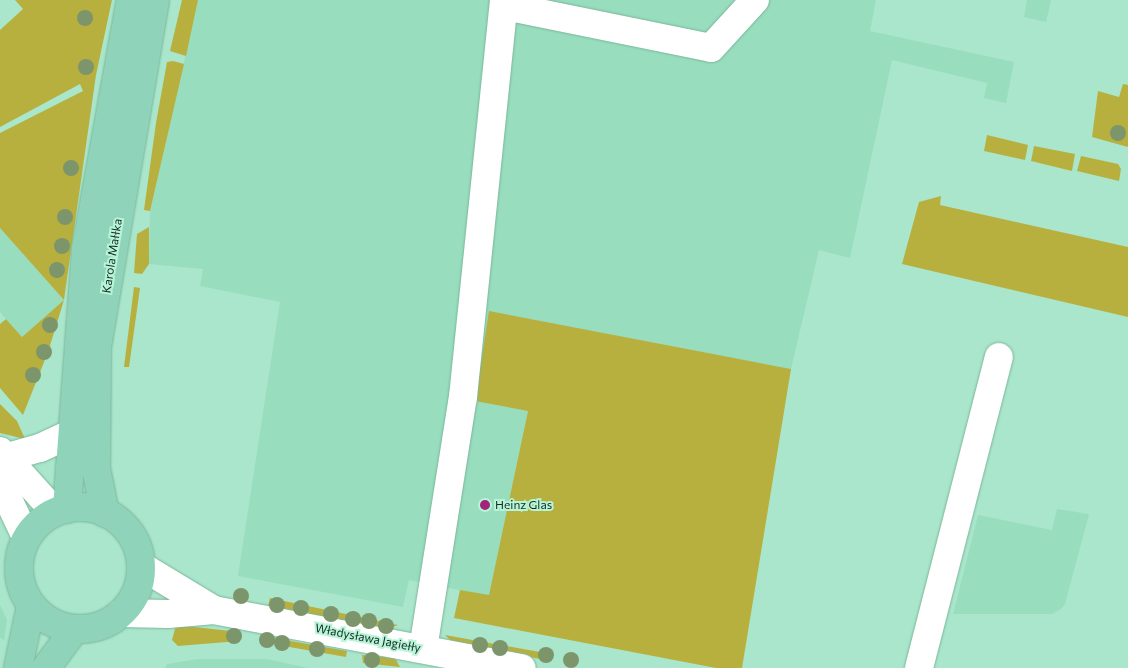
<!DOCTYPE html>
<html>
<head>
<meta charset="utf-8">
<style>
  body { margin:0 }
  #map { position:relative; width:1128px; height:668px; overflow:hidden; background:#aae6cb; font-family:Commissioner,sans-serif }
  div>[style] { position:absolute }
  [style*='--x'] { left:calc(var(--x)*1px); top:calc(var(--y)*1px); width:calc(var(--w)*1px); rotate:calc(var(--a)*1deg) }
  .built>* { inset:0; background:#98ddbe }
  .green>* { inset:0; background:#b8b03e }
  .roads { filter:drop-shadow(0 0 1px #7bb69b) drop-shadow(0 0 1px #7bb69b) }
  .minor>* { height:28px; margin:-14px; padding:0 14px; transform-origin:14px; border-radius:14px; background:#fff }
  .major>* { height:28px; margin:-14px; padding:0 14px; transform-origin:14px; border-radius:14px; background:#8fd3ba }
  .major>.ring { margin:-14px; padding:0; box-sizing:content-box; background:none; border:28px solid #8fd3ba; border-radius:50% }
  .trees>* { width:16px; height:16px; margin:-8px; border-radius:50%; background:#7d956b }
  .dots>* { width:14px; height:14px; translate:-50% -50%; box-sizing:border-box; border:2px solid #b7f4d8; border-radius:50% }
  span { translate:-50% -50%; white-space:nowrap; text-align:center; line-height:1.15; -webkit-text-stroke:4px #b7f4d8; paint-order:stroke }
  .street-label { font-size:12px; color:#152d23 }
  .poi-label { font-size:12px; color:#152d23 }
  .left { translate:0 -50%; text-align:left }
</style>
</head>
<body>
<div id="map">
  <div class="built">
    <div style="clip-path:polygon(198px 0,876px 0,870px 31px,1014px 62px,1006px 103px,984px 98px,987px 83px,892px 60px,850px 258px,819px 250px,791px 369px,489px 312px,528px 411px,489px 596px,409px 580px,403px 607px,238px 576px,280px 302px,200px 286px,203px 269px,149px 264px,150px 211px)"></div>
    <div style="clip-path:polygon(1027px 0,1051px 0,1046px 22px,1024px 17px)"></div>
    <div style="clip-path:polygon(0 228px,64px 300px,22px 337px,0 312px)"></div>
    <div style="clip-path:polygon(1057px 509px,1089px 514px,1065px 604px,1061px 609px,1052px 614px,953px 614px,978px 515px,1052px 530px)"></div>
    <div style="clip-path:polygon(0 605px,7px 620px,4px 641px,0 637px)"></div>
    <div style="clip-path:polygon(197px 659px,267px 659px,308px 668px,165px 668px,167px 664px)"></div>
  </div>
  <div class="green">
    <div style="clip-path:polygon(15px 0,112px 0,96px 75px,64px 300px,48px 352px,23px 415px,0 388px,0 324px,6px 319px,22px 337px,64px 300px,0 228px,0 133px,83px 91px,80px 84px,0 127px,0 30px,23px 9px)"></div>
    <div style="clip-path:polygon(182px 0,198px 0,186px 56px,170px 51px)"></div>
    <div style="clip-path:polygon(173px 61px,184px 64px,150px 211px,144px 210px,156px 123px,167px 62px)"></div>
    <div style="clip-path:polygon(1123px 84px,1128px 85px,1128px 147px,1092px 137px,1098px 91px,1119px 97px)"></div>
    <div style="clip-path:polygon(987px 135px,1028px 145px,1025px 160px,984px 151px)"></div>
    <div style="clip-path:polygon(1034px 146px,1075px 154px,1072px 171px,1031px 161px)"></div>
    <div style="clip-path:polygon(1081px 156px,1118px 164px,1121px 169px,1119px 181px,1077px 171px)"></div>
    <div style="clip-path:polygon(941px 196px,940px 205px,1128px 247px,1128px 317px,902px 264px,919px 202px)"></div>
    <div style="clip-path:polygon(149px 227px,149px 264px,142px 274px,134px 273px,137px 234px)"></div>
    <div style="clip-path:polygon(134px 287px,140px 288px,129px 367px,124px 367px)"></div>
    <div style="clip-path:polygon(489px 311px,791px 369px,742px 668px,716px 668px,454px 618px,460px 590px,489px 595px,528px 411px,475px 401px)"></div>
    <div style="clip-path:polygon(0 404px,17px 421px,25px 439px,0 433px)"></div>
    <div style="clip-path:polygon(270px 598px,398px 625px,387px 629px,268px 606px)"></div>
    <div style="clip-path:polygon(176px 625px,240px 632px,239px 641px,178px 646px,172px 640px)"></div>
    <div style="clip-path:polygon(445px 635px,551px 654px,550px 661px,451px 641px)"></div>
    <div style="clip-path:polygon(262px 636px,347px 651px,346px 657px,261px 642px)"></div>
    <div style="clip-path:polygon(362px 655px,395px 658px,400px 667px,363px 663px)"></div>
  </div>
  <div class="roads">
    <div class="minor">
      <div style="--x:505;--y:6;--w:210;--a:11.5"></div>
      <div style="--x:711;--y:48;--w:65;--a:-47.5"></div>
      <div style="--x:0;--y:451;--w:82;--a:48"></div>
      <div style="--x:8;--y:457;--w:33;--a:-16"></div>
      <div style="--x:40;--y:448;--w:35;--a:-25"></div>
      <div style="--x:0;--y:482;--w:61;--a:64.7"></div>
      <div style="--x:141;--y:566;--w:85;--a:31.1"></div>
      <div style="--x:121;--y:613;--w:47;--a:1.2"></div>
      <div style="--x:168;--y:614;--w:46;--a:-5"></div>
      <div style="--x:214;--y:610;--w:313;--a:10.7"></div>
      <div style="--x:423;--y:649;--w:255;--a:-81"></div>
      <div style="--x:463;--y:397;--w:399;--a:-84.1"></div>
      <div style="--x:919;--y:668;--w:321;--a:-75.6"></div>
    </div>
    <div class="major">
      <div class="ring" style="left:19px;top:507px;width:94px;height:94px"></div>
      <div style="--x:67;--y:509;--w:261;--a:-85.8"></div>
      <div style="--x:86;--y:249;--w:253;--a:-79.8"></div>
      <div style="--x:105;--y:513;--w:46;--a:-101.3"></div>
      <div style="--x:96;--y:468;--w:121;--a:-89.5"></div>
      <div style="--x:97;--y:347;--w:352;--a:-80.5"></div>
      <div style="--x:18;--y:668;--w:63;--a:-78.2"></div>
      <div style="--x:46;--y:668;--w:47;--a:-53.6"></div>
    </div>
  </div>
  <div class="trees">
    <div style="left:85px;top:18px"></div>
    <div style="left:86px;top:67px"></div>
    <div style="left:1118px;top:133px"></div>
    <div style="left:71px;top:168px"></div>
    <div style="left:65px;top:217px"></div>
    <div style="left:62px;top:246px"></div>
    <div style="left:57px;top:270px"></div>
    <div style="left:50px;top:325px"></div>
    <div style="left:44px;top:352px"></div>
    <div style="left:33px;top:375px"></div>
    <div style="left:241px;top:596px"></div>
    <div style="left:277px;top:605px"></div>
    <div style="left:301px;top:608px"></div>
    <div style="left:331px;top:614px"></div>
    <div style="left:353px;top:619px"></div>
    <div style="left:369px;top:621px"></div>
    <div style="left:386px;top:626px"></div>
    <div style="left:234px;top:636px"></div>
    <div style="left:267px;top:640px"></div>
    <div style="left:282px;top:643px"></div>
    <div style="left:480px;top:645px"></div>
    <div style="left:500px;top:648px"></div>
    <div style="left:317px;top:649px"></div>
    <div style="left:546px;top:655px"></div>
    <div style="left:372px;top:660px"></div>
    <div style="left:571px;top:660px"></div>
  </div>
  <div class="dots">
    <div style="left:485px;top:505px;background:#a22579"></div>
  </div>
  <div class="street-label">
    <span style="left:112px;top:256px;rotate:-81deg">Karola Małłka</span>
    <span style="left:368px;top:638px;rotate:11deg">Władysława Jagiełły</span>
  </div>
  <div class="poi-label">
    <span class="left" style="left:495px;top:505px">Heinz Glas</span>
  </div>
</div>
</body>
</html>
